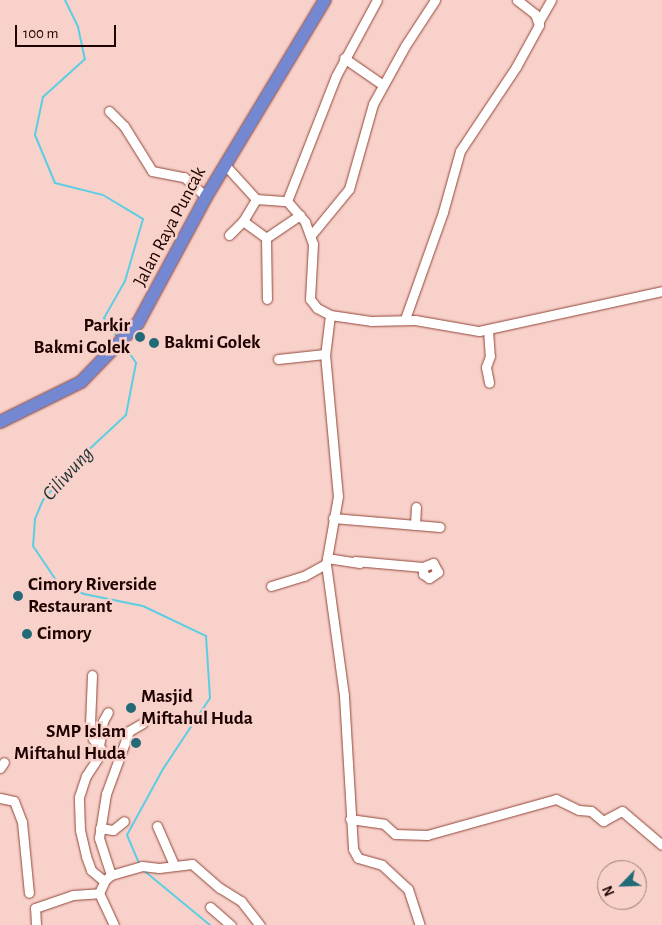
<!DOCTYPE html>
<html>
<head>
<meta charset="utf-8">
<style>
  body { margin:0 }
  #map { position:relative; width:662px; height:925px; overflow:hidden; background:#f7d1ca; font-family:"Alegreya Sans",sans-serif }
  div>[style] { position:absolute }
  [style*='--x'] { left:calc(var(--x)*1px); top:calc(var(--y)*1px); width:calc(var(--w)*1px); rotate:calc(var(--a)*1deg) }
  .stream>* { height:2px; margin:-1px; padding:0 1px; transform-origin:1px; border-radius:1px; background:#5ccee3 }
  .roads { filter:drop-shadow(0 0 1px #934537) drop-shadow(0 0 1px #934537) }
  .minor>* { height:9px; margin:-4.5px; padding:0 4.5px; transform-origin:4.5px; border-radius:4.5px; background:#fff }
  .highway>* { height:12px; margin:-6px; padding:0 6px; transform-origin:6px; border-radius:6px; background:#7488d2 }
  .dots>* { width:14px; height:14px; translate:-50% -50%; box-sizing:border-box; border:2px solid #f7d1ca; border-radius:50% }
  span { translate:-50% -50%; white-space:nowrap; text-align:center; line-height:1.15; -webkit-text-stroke:5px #f7d1ca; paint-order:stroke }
  .street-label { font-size:19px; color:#1f0301 }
  .poi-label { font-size:19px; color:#1f0301; font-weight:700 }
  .right { translate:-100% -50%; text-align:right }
  .left { translate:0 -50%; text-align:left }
  .water-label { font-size:20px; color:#1d3135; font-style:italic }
  .north { position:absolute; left:597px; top:860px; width:50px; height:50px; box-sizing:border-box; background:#f7d1ca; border:1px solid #a17f7a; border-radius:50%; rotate:246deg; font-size:14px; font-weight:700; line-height:20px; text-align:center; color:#1f0301 }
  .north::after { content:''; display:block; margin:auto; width:18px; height:22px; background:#226a77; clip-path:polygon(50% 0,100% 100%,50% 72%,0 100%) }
  .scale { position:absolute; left:15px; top:25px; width:101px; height:22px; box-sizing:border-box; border:2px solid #1f0301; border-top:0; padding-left:6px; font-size:15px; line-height:18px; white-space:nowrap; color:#1f0301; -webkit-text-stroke:4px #f7d1ca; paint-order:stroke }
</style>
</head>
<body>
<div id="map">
  <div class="stream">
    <div style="--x:65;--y:0;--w:30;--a:64"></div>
    <div style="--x:78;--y:27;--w:33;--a:78"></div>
    <div style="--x:85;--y:59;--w:57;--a:137.9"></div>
    <div style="--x:43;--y:97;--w:39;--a:102"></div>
    <div style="--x:35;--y:135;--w:52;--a:67.4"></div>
    <div style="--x:55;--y:183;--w:49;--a:14"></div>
    <div style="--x:103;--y:195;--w:47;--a:31"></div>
    <div style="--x:143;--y:219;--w:65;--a:106.2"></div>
    <div style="--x:125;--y:281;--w:43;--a:119.6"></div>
    <div style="--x:104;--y:318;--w:24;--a:55"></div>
    <div style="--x:124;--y:345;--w:22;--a:56"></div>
    <div style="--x:136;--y:363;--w:53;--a:100.9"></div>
    <div style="--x:126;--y:415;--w:59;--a:137.1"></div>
    <div style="--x:83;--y:455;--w:60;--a:131.6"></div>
    <div style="--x:43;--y:500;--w:21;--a:113"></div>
    <div style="--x:35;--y:519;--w:27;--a:94"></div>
    <div style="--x:33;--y:546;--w:48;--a:56"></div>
    <div style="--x:60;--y:586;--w:25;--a:18"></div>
    <div style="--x:84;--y:594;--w:60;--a:11.5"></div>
    <div style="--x:143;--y:606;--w:70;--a:25.5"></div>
    <div style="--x:206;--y:636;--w:62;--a:86.3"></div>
    <div style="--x:210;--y:698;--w:85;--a:123.5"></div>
    <div style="--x:163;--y:769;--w:75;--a:118.6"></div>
    <div style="--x:127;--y:835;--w:30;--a:67"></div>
    <div style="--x:142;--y:869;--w:88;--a:39.5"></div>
  </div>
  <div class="roads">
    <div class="minor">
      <div style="--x:539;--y:21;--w:24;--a:-60"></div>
      <div style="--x:344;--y:58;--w:47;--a:34.7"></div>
      <div style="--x:109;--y:111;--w:21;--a:45"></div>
      <div style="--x:124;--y:126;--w:53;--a:58.1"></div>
      <div style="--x:152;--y:171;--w:33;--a:11"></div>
      <div style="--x:184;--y:177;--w:30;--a:42"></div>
      <div style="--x:225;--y:165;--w:46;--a:47.6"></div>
      <div style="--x:256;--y:199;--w:31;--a:4"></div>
      <div style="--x:287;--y:201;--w:28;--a:49"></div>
      <div style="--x:305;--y:222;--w:23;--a:70"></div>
      <div style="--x:313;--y:244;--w:55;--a:93.1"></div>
      <div style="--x:310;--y:299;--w:11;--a:52"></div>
      <div style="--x:317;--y:308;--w:15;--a:28"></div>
      <div style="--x:330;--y:315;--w:41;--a:8.3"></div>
      <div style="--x:371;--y:321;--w:44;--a:-1.3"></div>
      <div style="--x:415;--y:320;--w:65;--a:9.8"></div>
      <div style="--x:479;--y:331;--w:187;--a:-12.3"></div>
      <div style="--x:287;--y:201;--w:134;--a:-68.6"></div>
      <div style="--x:336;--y:76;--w:86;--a:-61.7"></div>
      <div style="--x:243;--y:221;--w:29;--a:36"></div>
      <div style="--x:266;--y:238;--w:41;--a:-34.1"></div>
      <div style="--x:312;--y:234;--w:58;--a:-50.6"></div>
      <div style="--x:349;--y:189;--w:88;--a:-74.2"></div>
      <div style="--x:373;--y:104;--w:66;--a:-61.1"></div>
      <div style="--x:405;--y:46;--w:55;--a:-56.9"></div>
      <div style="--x:229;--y:235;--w:20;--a:-45"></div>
      <div style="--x:243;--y:221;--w:26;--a:-59"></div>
      <div style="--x:266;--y:238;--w:61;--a:89.1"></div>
      <div style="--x:330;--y:315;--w:39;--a:97"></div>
      <div style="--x:325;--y:354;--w:143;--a:84.8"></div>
      <div style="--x:338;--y:496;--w:69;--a:100"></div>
      <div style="--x:326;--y:564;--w:133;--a:82.2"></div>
      <div style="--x:344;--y:696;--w:153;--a:86.6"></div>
      <div style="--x:353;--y:849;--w:10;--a:61"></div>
      <div style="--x:358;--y:858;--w:25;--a:16"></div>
      <div style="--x:382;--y:865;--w:35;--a:43"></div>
      <div style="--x:408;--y:889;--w:38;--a:72"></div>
      <div style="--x:405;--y:319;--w:114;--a:-70.4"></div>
      <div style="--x:443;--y:212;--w:63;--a:-74.4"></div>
      <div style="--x:460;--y:151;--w:101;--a:-56.3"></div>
      <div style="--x:516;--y:67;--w:48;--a:-61.3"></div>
      <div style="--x:539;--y:25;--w:12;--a:-110"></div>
      <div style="--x:535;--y:14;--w:23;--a:-142"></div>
      <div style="--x:488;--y:330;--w:26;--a:86"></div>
      <div style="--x:490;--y:356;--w:12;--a:110"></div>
      <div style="--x:486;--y:367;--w:16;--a:79"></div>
      <div style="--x:278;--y:359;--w:47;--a:-6.1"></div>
      <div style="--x:333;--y:518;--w:107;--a:4.8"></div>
      <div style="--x:415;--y:525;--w:18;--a:-87"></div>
      <div style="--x:327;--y:558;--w:33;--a:9"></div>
      <div style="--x:355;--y:561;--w:68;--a:5"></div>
      <div style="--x:423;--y:567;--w:11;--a:-22"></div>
      <div style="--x:433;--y:563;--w:10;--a:61"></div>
      <div style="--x:438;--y:572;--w:11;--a:146"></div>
      <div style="--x:429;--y:578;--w:7;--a:-146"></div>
      <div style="--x:423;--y:574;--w:7;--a:-90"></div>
      <div style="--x:271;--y:586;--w:34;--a:-17"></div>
      <div style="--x:304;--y:576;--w:25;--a:-29"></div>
      <div style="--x:92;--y:675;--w:49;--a:92.3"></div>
      <div style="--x:90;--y:724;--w:15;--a:79"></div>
      <div style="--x:93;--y:739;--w:13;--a:51"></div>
      <div style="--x:0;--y:768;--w:7;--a:-56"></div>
      <div style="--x:0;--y:798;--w:14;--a:12"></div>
      <div style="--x:14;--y:801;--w:22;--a:69"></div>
      <div style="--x:22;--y:822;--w:71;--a:84.4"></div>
      <div style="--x:350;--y:819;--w:34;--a:8"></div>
      <div style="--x:384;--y:824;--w:15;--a:42"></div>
      <div style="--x:395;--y:834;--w:32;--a:2"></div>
      <div style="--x:427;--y:835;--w:134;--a:-15.6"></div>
      <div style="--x:556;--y:799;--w:25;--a:26"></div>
      <div style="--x:579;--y:810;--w:12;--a:5"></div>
      <div style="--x:591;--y:811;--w:16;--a:40"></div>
      <div style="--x:603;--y:821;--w:21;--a:-28"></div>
      <div style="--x:622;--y:811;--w:52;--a:40.4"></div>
      <div style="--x:157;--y:826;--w:43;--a:66.4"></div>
      <div style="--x:100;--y:828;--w:13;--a:9"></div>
      <div style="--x:113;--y:830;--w:14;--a:-39"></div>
      <div style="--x:111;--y:875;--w:39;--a:-108"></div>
      <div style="--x:99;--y:838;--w:45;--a:-81"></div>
      <div style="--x:106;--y:794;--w:67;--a:-69.9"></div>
      <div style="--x:129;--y:731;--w:16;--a:-30"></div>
      <div style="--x:104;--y:881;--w:17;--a:-140"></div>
      <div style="--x:91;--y:870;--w:15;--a:-110"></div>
      <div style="--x:86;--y:856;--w:27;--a:-103"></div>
      <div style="--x:80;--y:830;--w:33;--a:-92"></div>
      <div style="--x:79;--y:797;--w:22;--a:-72"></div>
      <div style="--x:86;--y:776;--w:20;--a:-57"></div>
      <div style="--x:97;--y:759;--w:38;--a:-81"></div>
      <div style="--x:103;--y:721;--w:10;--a:-61"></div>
      <div style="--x:99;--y:893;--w:14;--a:-65"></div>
      <div style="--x:105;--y:880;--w:8;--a:-40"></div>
      <div style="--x:111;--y:875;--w:32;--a:-16"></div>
      <div style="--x:142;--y:866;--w:17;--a:7"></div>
      <div style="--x:159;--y:868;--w:33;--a:-7"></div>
      <div style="--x:192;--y:864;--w:37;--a:41"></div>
      <div style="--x:220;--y:888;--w:25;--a:32"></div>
      <div style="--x:241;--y:901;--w:31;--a:52"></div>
      <div style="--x:99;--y:893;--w:35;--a:65"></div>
      <div style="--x:210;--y:907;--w:28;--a:41"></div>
      <div style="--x:36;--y:925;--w:17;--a:-93"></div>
      <div style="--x:35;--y:908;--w:40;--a:-18.9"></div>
      <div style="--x:73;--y:895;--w:26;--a:-4"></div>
    </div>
    <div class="highway">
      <div style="--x:0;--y:422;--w:90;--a:-26.3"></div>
      <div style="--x:81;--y:382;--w:82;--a:-46"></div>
      <div style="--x:138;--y:323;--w:143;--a:-61.6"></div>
      <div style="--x:206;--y:197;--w:230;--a:-58.9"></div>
    </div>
  </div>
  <div class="dots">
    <div style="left:140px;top:337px;background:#226a77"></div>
    <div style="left:154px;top:343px;background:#226a77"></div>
    <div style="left:18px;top:596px;background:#226a77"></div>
    <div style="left:27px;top:634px;background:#226a77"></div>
    <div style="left:131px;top:708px;background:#226a77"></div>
    <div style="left:136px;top:743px;background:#226a77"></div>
  </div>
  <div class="street-label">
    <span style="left:170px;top:227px;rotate:-62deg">Jalan Raya Puncak</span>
  </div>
  <div class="poi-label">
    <span class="right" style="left:130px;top:337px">Parkir<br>Bakmi Golek</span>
    <span class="left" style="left:164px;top:343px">Bakmi Golek</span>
    <span class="left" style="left:28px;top:596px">Cimory Riverside<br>Restaurant</span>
    <span class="left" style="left:37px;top:634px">Cimory</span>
    <span class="left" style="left:141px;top:708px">Masjid<br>Miftahul Huda</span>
    <span class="right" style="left:126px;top:743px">SMP Islam<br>Miftahul Huda</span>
  </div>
  <div class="water-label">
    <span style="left:68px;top:474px;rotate:-48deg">Ciliwung</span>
  </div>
  <div class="north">N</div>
  <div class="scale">100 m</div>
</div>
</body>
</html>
